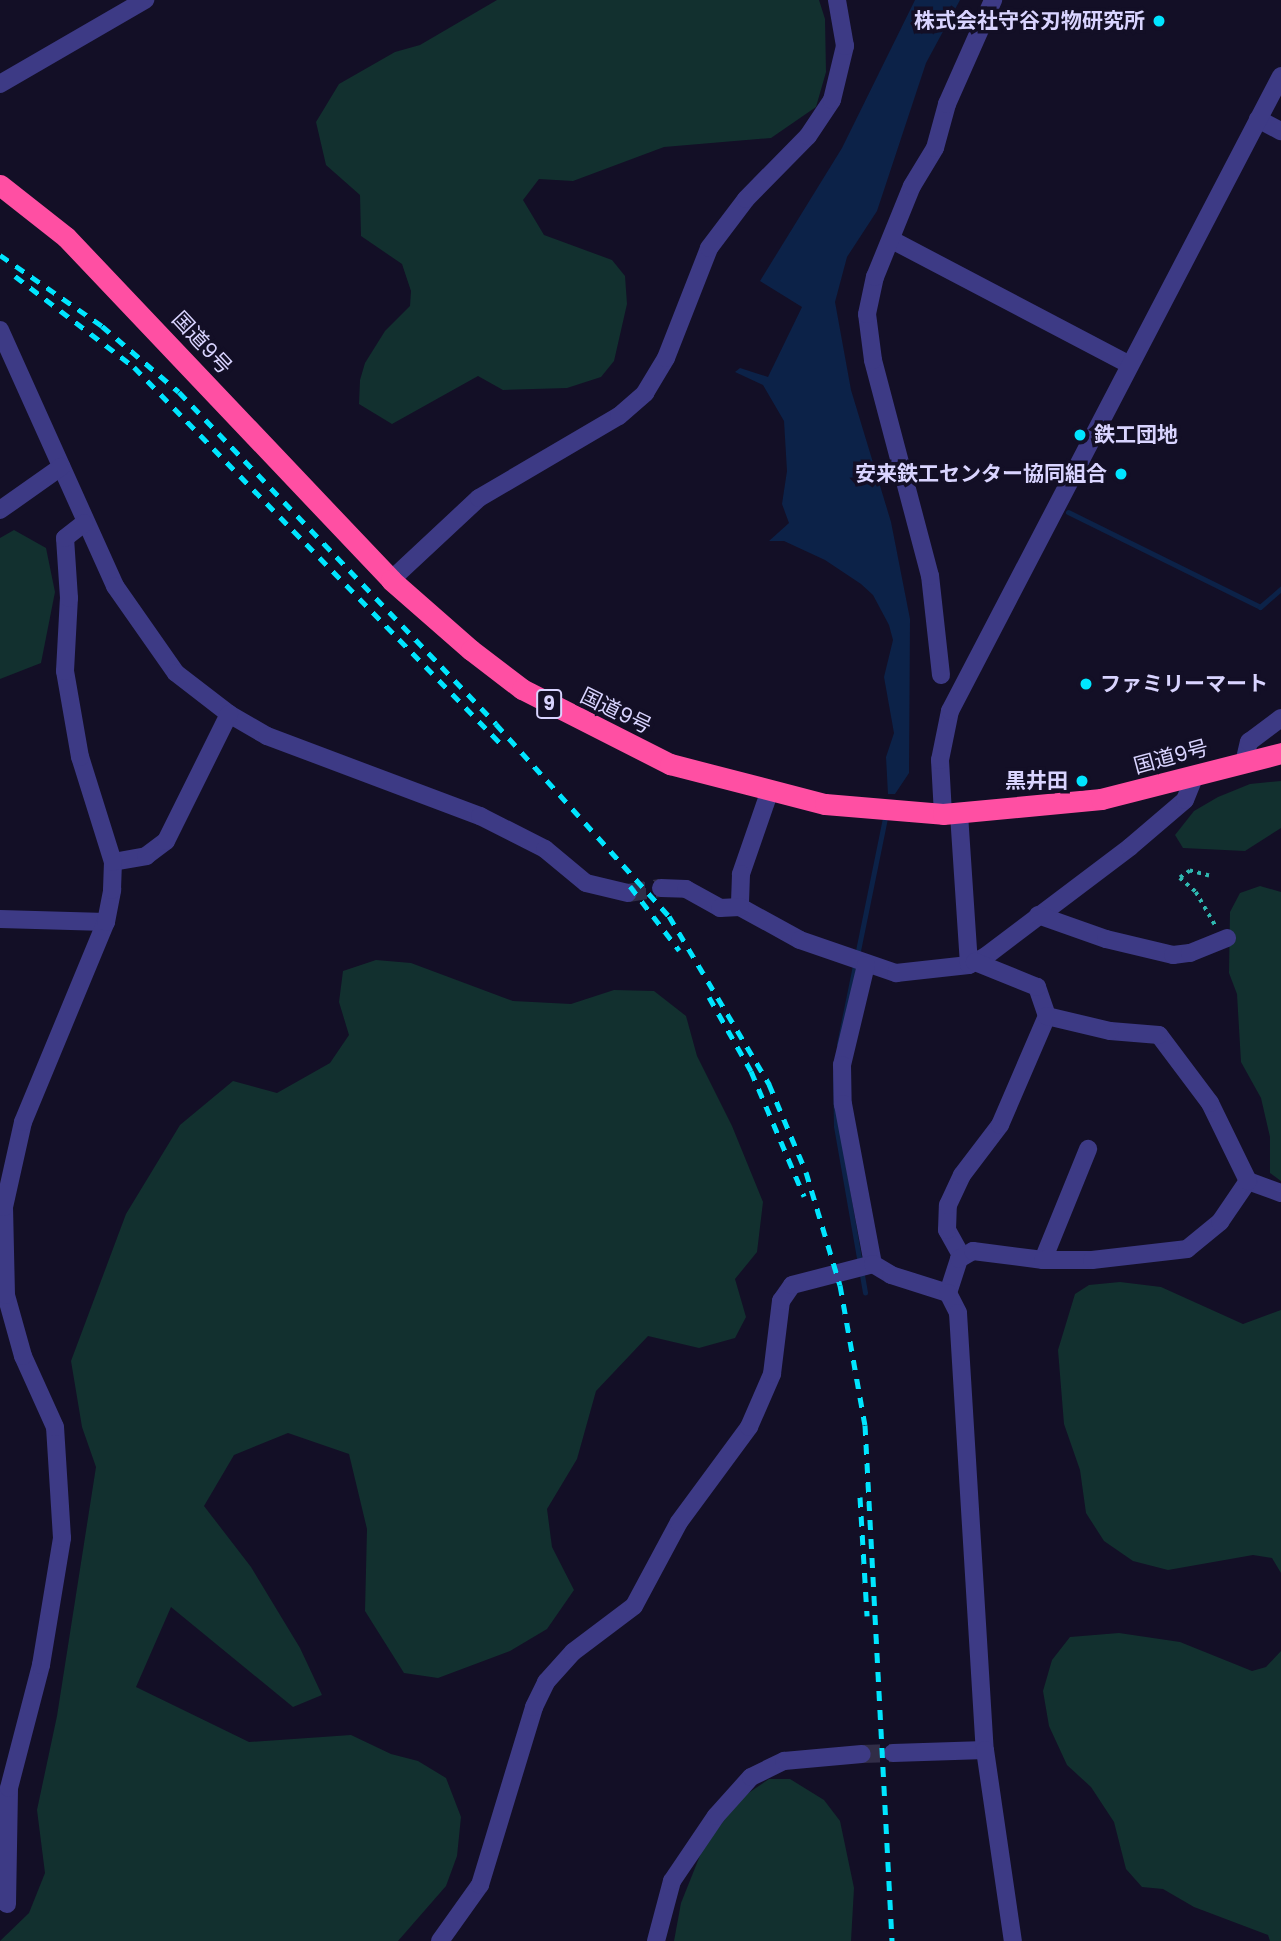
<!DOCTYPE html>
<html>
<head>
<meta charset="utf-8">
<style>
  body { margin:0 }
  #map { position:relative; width:1281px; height:1941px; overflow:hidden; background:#130f26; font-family:Poppins,"Noto Sans JP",sans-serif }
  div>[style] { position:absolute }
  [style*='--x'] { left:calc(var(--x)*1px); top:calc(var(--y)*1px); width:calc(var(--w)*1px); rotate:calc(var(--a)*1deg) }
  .green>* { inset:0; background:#12302f }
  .water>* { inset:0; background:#0c2248 }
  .stream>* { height:5px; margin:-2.5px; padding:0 2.5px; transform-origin:2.5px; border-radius:2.5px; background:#0c2248 }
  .minor-tunnel>* { height:18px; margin-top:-9px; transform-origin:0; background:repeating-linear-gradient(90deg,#312d47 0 18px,transparent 0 27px) }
  .path>* { height:3.5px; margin-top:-1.75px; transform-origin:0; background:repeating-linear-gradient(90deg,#2fb8b0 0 3.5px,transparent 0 8.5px) }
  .minor>* { height:18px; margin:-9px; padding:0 9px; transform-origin:9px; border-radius:9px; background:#3d3a85 }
  .highway>* { height:21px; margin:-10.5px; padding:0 10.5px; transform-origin:10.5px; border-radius:10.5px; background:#ff4fa3 }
  .rail>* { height:5px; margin-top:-2.5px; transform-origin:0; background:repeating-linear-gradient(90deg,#00e5ff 0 10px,transparent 0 19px) }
  .dots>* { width:19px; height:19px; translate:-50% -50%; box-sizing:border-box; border:4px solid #130f26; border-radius:50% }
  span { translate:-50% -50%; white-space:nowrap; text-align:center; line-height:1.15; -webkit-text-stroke:7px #130f26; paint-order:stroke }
  .shield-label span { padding:2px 5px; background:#130f26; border:2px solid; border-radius:5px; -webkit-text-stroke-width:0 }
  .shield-label { font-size:19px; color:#d9d4ff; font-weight:700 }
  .poi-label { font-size:21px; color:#d9d4ff; font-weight:700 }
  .right { translate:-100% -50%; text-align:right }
  .left { translate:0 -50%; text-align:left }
  .street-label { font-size:21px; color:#d9d4ff }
</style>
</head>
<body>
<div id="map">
  <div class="green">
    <div style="clip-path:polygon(497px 0,819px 0,825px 19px,826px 72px,816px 107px,771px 138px,664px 147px,573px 181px,539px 179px,523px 200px,544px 235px,612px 260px,625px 276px,627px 304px,614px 361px,601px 377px,567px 388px,503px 390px,478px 376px,392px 424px,359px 404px,360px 380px,365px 363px,385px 331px,410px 306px,411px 291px,402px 264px,361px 236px,360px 195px,326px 165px,316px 122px,339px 84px,395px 52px,420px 45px)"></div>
    <div style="clip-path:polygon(14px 530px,46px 548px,55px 592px,41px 663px,0 679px,0 538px)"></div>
    <div style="clip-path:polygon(1281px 781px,1281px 828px,1245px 851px,1183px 848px,1175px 835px,1194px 811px,1218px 797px,1250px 784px)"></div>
    <div style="clip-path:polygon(1260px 886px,1281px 892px,1281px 1181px,1270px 1173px,1270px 1137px,1261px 1098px,1241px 1062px,1237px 994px,1229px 973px,1230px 912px,1240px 893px)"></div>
    <div style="clip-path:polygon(376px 960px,411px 963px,513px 1001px,571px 1004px,614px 990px,654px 991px,686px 1016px,697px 1056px,732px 1126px,763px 1202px,757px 1252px,735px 1279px,746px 1317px,735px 1338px,699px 1348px,648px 1336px,596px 1391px,577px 1459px,547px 1509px,552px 1547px,574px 1590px,547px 1629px,510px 1651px,438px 1678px,404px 1673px,365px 1611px,367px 1529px,349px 1454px,288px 1433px,234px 1455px,204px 1506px,251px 1567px,300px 1648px,322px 1695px,293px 1707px,171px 1607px,136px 1687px,249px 1742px,351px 1735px,391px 1754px,418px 1761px,446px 1778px,461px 1817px,457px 1856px,446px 1886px,398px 1941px,0 1941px,29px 1913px,45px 1873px,37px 1810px,57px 1716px,96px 1467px,82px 1427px,71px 1361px,126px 1214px,180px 1125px,233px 1081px,277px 1093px,330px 1063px,349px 1035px,339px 1002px,343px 971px)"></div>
    <div style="clip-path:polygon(1120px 1282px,1161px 1287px,1243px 1324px,1281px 1310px,1281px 1573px,1272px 1558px,1253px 1555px,1168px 1570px,1133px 1561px,1104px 1541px,1086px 1513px,1080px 1470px,1064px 1424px,1058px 1350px,1075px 1294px,1089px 1285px)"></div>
    <div style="clip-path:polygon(1119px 1633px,1180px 1642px,1252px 1671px,1266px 1667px,1281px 1651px,1281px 1941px,1270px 1941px,1268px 1935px,1194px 1907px,1163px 1889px,1142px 1887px,1126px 1869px,1114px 1822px,1091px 1787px,1067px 1765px,1049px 1726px,1043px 1691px,1052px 1660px,1070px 1637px)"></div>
    <div style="clip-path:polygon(769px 1779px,790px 1779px,824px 1800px,840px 1821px,854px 1888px,851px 1941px,674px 1941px,681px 1903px,703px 1848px,741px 1798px)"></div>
  </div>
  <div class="water">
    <div style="clip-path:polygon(915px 0,960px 0,926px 63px,877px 211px,847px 257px,835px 302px,851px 390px,891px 522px,910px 619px,909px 773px,895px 794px,888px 794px,886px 757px,894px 733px,884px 677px,893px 640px,889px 625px,873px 595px,861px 584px,825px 560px,784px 541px,769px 541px,789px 523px,782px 504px,787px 471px,784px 421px,763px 385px,735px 372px,740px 368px,768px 377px,802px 307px,760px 281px,842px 148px)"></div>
  </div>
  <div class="stream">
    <div style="--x:1068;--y:512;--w:214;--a:26.3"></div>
    <div style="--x:1260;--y:607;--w:28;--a:-41"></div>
    <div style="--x:839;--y:1044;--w:236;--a:-78.5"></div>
    <div style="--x:835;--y:1074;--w:52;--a:88.9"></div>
    <div style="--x:836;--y:1126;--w:169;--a:80.1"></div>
  </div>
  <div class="minor-tunnel">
    <div style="--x:628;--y:893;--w:33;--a:-9"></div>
    <div style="--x:862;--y:1754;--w:31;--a:-2"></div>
  </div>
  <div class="path">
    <div style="--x:1209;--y:876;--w:20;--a:-165"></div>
    <div style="--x:1190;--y:871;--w:12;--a:145"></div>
    <div style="--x:1180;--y:878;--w:21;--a:41"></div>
    <div style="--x:1196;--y:892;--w:39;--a:60"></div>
  </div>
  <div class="minor">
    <div style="--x:0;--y:84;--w:168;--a:-30.1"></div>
    <div style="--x:1258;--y:119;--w:26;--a:28"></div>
    <div style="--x:892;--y:240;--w:267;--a:27.7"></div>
    <div style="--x:0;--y:330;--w:281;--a:65.8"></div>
    <div style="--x:115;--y:586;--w:106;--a:55"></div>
    <div style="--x:176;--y:673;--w:67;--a:37.7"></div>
    <div style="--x:229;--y:714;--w:44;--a:30.1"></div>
    <div style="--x:267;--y:736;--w:228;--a:20.6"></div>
    <div style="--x:480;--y:816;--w:73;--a:26.9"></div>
    <div style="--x:545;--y:849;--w:53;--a:39.7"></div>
    <div style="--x:586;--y:883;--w:43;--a:13.4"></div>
    <div style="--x:0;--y:510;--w:75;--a:-35.2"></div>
    <div style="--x:391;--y:580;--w:120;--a:-43"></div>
    <div style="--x:479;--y:498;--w:162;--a:-30.4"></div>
    <div style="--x:619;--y:416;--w:35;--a:-41"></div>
    <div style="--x:645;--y:393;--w:41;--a:-59"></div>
    <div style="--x:666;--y:358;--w:118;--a:-68.6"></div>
    <div style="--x:709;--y:248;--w:61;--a:-52.9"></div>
    <div style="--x:746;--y:199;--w:88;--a:-45.5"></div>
    <div style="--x:808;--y:136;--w:43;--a:-56.3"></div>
    <div style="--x:832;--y:100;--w:56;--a:-76.5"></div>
    <div style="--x:845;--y:46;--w:47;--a:-99.9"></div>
    <div style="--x:941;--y:675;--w:100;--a:-96.3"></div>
    <div style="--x:930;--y:576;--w:223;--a:-104.8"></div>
    <div style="--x:873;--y:360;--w:46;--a:-97.4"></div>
    <div style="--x:867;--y:314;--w:38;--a:-78"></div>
    <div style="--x:875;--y:277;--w:98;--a:-67.9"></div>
    <div style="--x:912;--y:186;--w:44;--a:-58.8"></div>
    <div style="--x:935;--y:148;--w:46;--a:-74.7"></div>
    <div style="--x:947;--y:104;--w:114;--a:-66.1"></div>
    <div style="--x:1244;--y:763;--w:22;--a:-77"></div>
    <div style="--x:1249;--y:742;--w:40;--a:-37"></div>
    <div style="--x:769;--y:793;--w:86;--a:109.1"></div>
    <div style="--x:741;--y:874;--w:33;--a:92"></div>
    <div style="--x:740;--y:907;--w:68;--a:28.8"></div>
    <div style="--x:800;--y:940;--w:102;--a:19"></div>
    <div style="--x:896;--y:973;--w:73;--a:-6.3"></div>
    <div style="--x:969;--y:965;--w:19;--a:-28"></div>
    <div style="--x:986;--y:956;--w:181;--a:-37.1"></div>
    <div style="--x:1130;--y:847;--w:72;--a:-40.5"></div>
    <div style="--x:1185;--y:800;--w:24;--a:-68"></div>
    <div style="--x:943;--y:814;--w:54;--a:-93.2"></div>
    <div style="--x:940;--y:760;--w:50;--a:-78.5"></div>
    <div style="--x:950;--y:711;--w:716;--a:-62.47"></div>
    <div style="--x:959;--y:814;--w:151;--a:86.2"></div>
    <div style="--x:113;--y:862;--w:34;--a:-10"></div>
    <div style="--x:146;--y:856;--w:25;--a:-37"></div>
    <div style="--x:166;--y:841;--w:142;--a:-63.6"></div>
    <div style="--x:661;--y:888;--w:25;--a:2"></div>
    <div style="--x:686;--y:889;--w:39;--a:29"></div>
    <div style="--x:720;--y:908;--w:20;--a:-3"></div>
    <div style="--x:1038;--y:915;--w:72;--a:19.4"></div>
    <div style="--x:1106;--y:939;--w:69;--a:13.4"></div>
    <div style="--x:1173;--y:955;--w:17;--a:-7"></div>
    <div style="--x:1190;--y:953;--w:40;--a:-22"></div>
    <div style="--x:0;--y:919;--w:106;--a:1.6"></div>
    <div style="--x:866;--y:965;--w:103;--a:103.5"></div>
    <div style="--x:842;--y:1065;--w:39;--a:89"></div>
    <div style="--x:843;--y:1104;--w:163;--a:79.4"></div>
    <div style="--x:1248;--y:1181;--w:35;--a:20"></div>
    <div style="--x:962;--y:1257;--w:31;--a:-119"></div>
    <div style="--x:947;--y:1230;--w:25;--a:-88"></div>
    <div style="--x:948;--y:1205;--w:33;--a:-65"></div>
    <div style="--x:962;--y:1175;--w:63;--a:-52.8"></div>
    <div style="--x:1000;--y:1125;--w:119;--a:-66.7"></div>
    <div style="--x:1047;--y:1016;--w:31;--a:-109"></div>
    <div style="--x:1037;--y:987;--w:67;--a:-158"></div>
    <div style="--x:1043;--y:1260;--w:120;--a:-67.9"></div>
    <div style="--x:948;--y:1293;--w:36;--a:-72"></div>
    <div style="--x:959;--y:1259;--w:16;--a:-30"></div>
    <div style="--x:973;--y:1251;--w:71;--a:7.3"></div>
    <div style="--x:1043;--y:1260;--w:49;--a:0"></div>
    <div style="--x:1092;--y:1260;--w:96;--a:-6.6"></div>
    <div style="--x:1187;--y:1249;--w:43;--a:-39.3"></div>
    <div style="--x:1220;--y:1222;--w:50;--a:-55.7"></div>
    <div style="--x:1248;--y:1181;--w:87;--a:-116"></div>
    <div style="--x:1210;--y:1103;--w:85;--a:-126.9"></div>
    <div style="--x:1159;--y:1035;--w:49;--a:-175.3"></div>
    <div style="--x:1110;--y:1031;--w:65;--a:-166.6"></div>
    <div style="--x:893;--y:1753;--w:92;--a:-1.9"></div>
    <div style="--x:7;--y:1904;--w:116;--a:-89"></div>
    <div style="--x:9;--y:1788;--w:127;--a:-75.4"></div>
    <div style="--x:41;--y:1665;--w:129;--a:-80.6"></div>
    <div style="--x:62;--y:1538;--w:111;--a:-93.6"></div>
    <div style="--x:55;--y:1427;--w:78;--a:-114.3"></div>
    <div style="--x:23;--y:1356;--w:63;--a:-105.6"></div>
    <div style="--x:6;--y:1295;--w:88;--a:-91.3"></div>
    <div style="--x:4;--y:1207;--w:87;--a:-77.4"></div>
    <div style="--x:23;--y:1122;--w:217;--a:-67.5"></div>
    <div style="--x:106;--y:922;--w:33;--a:-79"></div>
    <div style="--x:112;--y:890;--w:28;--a:-88"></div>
    <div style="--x:113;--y:862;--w:110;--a:-107.4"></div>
    <div style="--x:80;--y:757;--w:87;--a:-99.9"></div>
    <div style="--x:65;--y:671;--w:73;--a:-86.9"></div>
    <div style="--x:69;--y:598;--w:60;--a:-93.8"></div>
    <div style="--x:65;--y:538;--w:24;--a:-38"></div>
    <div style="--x:440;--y:1941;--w:69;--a:-54.5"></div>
    <div style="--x:480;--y:1885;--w:186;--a:-73.1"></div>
    <div style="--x:534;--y:1707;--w:28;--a:-64"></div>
    <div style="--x:546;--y:1682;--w:40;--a:-48"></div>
    <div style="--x:573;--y:1652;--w:76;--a:-37"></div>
    <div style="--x:634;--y:1606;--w:95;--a:-61.8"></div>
    <div style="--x:679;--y:1522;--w:118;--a:-53.6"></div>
    <div style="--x:749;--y:1427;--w:58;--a:-66.5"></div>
    <div style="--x:772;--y:1374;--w:74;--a:-83"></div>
    <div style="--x:781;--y:1301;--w:19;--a:-55"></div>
    <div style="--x:792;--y:1285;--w:84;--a:-14.5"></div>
    <div style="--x:873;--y:1264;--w:21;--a:31"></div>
    <div style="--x:891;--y:1275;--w:60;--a:17.5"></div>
    <div style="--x:948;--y:1293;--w:22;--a:63"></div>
    <div style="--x:958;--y:1313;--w:438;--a:86.5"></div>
    <div style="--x:985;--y:1750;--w:193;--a:81.7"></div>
    <div style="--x:656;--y:1941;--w:62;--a:-75.1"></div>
    <div style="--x:672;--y:1881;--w:78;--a:-55.9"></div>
    <div style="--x:716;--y:1816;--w:52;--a:-48.1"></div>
    <div style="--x:751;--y:1777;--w:37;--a:-26"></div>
    <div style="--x:784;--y:1761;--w:78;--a:-5.1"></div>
  </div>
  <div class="highway">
    <div style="--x:0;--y:185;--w:84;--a:38.2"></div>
    <div style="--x:66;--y:237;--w:473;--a:46.5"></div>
    <div style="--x:391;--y:580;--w:106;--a:41.2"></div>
    <div style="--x:471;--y:650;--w:64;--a:37.4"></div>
    <div style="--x:522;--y:689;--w:166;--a:26.9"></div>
    <div style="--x:670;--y:764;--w:160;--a:14.5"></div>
    <div style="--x:825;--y:804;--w:118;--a:4.8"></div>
    <div style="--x:943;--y:814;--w:159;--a:-5.4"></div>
    <div style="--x:1101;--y:799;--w:186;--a:-14.3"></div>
  </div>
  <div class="rail">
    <div style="--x:0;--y:255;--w:124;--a:34.8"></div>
    <div style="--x:102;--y:326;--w:101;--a:40.6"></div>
    <div style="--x:179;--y:392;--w:459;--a:46.3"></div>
    <div style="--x:496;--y:724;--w:258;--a:48"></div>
    <div style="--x:669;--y:916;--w:196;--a:59.2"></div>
    <div style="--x:769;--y:1084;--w:95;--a:67.2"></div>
    <div style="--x:806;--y:1172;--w:118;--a:73.3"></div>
    <div style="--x:840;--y:1285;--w:142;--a:79.9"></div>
    <div style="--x:865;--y:1425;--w:517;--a:87"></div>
    <div style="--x:15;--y:276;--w:150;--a:37.4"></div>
    <div style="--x:134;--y:367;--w:529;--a:45.77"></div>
    <div style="--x:630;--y:886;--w:81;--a:52.6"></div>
    <div style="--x:709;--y:997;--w:85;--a:60.4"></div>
    <div style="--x:751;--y:1071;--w:136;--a:67"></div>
    <div style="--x:860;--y:1497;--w:119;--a:86.6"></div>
  </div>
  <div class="dots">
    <div style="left:1159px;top:21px;background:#00e5ff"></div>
    <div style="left:1080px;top:435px;background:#00e5ff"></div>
    <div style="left:1121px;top:474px;background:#00e5ff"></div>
    <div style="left:1086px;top:684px;background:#00e5ff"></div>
    <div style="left:1082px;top:781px;background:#00e5ff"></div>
  </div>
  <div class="shield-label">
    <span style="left:549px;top:704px">9</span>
  </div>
  <div class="poi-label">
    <span class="right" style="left:1145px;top:21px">株式会社守谷刃物研究所</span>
    <span class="left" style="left:1094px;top:435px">鉄工団地</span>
    <span class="right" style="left:1107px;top:474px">安来鉄工センター協同組合</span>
    <span class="left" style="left:1100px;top:684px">ファミリーマート</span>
    <span class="right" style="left:1068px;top:781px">黒井田</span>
  </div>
  <div class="street-label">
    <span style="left:202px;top:343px;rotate:47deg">国道9号</span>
    <span style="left:616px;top:711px;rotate:26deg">国道9号</span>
    <span style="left:1171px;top:757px;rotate:-15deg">国道9号</span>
  </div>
</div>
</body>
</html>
